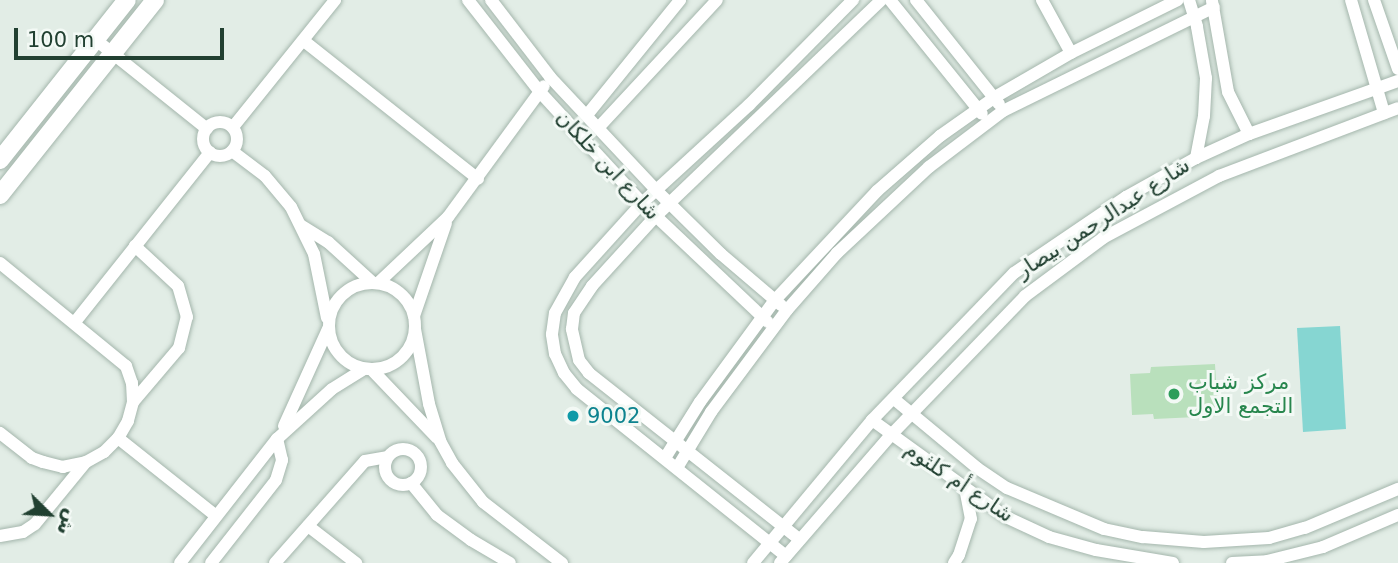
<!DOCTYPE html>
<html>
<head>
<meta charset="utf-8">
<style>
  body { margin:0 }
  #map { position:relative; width:1398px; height:563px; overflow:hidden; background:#e2ede6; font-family:"DejaVu Sans",Vazirmatn,sans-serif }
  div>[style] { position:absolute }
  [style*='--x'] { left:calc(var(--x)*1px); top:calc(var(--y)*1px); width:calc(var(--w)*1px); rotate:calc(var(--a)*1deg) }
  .green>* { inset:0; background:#b9e0bc }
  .water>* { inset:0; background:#86d6d2 }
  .roads { filter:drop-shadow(0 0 2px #a4b6ac) drop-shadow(0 0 2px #a4b6ac) }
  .street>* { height:12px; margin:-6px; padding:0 6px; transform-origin:6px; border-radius:6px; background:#fff }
  .street>.ring { margin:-6px; padding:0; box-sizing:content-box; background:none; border:12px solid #fff; border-radius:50% }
  .secondary>* { height:18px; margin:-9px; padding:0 9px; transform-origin:9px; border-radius:9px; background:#fff }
  .dots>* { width:19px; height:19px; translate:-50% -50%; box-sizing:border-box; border:4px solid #f3f9f5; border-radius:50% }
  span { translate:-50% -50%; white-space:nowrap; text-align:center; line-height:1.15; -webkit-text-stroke:6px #f3f9f5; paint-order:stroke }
  .street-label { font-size:21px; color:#214031 }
  .leisure-label { font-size:21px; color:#27864d }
  .left { translate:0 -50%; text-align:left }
  .culture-label { font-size:21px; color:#0d838f }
  .north { position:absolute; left:14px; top:479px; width:70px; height:70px; -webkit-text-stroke:5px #f3f9f5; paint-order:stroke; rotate:114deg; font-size:19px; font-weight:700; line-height:28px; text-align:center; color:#214031 }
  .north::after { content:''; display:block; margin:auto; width:24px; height:32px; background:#214031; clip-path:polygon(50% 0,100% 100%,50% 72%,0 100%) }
  .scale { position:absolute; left:14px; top:28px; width:210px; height:32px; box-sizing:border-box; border:4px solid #214031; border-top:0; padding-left:9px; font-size:21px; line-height:24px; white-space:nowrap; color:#214031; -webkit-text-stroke:5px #f3f9f5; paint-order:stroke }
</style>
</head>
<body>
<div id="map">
  <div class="green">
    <div style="clip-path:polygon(1215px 364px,1218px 416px,1154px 419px,1153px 414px,1132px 415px,1130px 374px,1150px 373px,1151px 367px)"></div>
  </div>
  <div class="water">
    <div style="clip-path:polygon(1340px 326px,1346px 429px,1303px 432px,1297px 328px)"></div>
  </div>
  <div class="roads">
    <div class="street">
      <div style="--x:468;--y:0;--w:117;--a:52"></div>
      <div style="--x:540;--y:92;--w:151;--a:47.4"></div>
      <div style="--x:642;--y:203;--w:173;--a:43.4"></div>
      <div style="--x:491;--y:0;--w:97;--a:52.5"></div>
      <div style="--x:550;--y:77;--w:155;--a:46.8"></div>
      <div style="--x:656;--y:190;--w:91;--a:44.6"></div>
      <div style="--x:721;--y:254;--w:79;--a:40.4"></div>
      <div style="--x:890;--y:0;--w:146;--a:51.1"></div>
      <div style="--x:916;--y:0;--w:133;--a:51.4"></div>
      <div style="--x:1042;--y:0;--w:60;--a:61.3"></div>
      <div style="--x:1189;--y:0;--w:28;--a:73"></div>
      <div style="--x:1197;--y:27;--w:52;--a:80"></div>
      <div style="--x:1206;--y:78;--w:38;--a:93"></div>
      <div style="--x:1204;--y:116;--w:43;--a:100.8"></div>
      <div style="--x:1351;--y:0;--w:118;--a:73.7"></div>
      <div style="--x:1374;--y:0;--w:73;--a:70.8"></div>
      <div style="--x:1212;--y:1;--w:92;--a:80"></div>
      <div style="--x:1228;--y:92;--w:47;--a:63.4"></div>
      <div style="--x:96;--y:40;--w:142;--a:38.7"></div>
      <div style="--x:304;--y:41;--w:222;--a:38.4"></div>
      <div style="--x:587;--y:115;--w:148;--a:-51"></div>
      <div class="ring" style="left:203px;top:122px;width:22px;height:22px"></div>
      <div style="--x:233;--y:127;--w:163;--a:-51.2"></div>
      <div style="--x:599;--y:127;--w:173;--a:-47.1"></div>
      <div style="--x:232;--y:151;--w:41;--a:37.1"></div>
      <div style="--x:265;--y:176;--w:40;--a:50"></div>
      <div style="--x:291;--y:207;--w:52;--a:63.9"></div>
      <div style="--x:314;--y:254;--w:65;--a:78.5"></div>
      <div style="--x:302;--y:226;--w:31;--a:32"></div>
      <div style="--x:328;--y:242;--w:59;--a:42.3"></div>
      <div style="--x:0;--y:263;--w:163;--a:39.3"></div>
      <div style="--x:126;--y:366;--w:18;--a:71"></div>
      <div style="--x:132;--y:383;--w:19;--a:87"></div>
      <div style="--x:133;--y:402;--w:20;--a:105"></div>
      <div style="--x:128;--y:421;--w:20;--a:120"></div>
      <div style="--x:118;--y:438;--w:20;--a:135"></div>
      <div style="--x:104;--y:452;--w:21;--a:151"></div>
      <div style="--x:86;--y:462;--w:24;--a:168"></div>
      <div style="--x:63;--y:467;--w:21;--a:-166"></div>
      <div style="--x:43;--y:462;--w:12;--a:-160"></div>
      <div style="--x:32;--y:458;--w:41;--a:-142"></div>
      <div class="ring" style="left:329px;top:283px;width:74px;height:74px"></div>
      <div style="--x:378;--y:283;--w:96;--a:-43.3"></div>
      <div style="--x:448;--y:217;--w:162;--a:-53.8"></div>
      <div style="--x:414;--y:316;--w:98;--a:-71"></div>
      <div style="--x:75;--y:322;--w:217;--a:-51.5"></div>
      <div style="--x:415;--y:329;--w:76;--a:79.4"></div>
      <div style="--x:429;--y:404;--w:39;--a:73"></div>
      <div style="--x:440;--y:441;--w:25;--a:61"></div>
      <div style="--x:452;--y:463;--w:50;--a:51.5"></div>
      <div style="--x:483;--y:502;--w:100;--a:37.7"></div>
      <div style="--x:372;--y:370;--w:94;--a:46.3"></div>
      <div style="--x:894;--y:399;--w:108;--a:39.7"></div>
      <div style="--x:977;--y:468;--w:36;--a:34"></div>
      <div style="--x:1007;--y:488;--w:105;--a:22.9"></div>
      <div style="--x:1104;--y:529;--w:40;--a:12"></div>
      <div style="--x:1143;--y:537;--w:61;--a:4.7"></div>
      <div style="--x:1204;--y:542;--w:65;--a:-3.5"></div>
      <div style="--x:1269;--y:538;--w:37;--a:-16"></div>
      <div style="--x:1305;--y:528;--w:101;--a:-22.8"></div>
      <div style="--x:133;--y:402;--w:71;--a:-49.6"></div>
      <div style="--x:179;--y:348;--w:32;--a:-76"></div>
      <div style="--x:187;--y:317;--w:32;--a:-106"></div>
      <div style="--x:178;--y:286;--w:59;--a:-137.1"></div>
      <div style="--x:872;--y:420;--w:165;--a:35.9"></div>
      <div style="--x:1006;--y:517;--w:47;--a:24.9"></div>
      <div style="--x:1049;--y:537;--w:49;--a:15.5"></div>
      <div style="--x:1096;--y:550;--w:78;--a:9.6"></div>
      <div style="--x:284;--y:426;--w:107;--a:-65.6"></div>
      <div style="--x:118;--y:438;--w:125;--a:38.5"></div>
      <div class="ring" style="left:385px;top:449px;width:24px;height:24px"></div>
      <div style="--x:665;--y:458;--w:66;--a:-58"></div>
      <div style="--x:700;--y:402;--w:127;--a:-53.7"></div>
      <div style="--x:775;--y:300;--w:149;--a:-46.9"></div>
      <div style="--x:877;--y:191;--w:84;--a:-41.1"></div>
      <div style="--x:940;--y:136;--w:67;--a:-35.3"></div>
      <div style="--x:995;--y:97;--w:88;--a:-30.1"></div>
      <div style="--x:1071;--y:53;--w:119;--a:-26.4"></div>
      <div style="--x:677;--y:468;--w:66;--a:-58.7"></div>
      <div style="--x:711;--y:412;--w:127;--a:-53.3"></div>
      <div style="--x:787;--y:310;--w:76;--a:-48.7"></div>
      <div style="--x:837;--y:253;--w:126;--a:-43.1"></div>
      <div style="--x:929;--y:167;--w:93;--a:-37.1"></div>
      <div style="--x:1003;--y:111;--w:235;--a:-26.2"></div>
      <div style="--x:411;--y:483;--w:41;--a:50.9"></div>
      <div style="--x:437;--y:515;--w:42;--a:36.3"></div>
      <div style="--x:471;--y:540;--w:45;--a:30.5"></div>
      <div style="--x:308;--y:526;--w:61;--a:37.6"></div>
      <div style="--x:0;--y:536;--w:23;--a:-10"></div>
      <div style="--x:23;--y:532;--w:14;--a:-34"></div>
      <div style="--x:35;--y:524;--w:80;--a:-50.6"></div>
      <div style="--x:799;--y:539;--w:268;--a:-141.7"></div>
      <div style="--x:589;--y:373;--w:16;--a:-128"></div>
      <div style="--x:579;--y:360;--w:32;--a:-103"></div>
      <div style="--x:572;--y:329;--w:16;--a:-83"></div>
      <div style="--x:574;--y:313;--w:32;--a:-56"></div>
      <div style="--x:592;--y:286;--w:93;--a:-47.6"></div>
      <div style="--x:655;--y:217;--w:313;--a:-43.8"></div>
      <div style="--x:786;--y:556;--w:268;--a:-141.4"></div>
      <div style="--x:577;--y:389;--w:21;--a:-129"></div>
      <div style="--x:564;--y:373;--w:21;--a:-115"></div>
      <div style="--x:555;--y:354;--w:20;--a:-99"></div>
      <div style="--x:552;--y:334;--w:21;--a:-82"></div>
      <div style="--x:555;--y:313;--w:41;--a:-60.9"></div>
      <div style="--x:575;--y:277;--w:100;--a:-47.8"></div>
      <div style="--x:642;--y:203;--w:145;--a:-42.5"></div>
      <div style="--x:749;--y:105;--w:148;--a:-45.3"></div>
      <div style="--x:180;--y:563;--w:157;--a:-52"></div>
      <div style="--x:277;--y:439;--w:74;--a:-42.3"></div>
      <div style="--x:332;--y:389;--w:38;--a:-32"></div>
      <div style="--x:211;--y:563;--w:105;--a:-51.9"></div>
      <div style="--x:276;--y:480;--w:21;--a:-73"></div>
      <div style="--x:282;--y:460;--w:22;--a:-103"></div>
      <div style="--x:275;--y:563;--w:136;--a:-48.6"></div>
      <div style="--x:365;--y:461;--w:22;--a:-10"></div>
      <div style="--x:753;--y:563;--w:186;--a:-50.2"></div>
      <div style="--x:872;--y:420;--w:204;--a:-46"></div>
      <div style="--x:1014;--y:273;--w:135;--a:-34.2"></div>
      <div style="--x:1126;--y:197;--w:80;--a:-29.1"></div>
      <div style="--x:1196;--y:158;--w:58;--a:-24.4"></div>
      <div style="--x:1249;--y:134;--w:158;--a:-19.6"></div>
      <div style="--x:780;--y:563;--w:168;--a:-49.1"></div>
      <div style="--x:890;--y:436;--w:194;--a:-46"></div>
      <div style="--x:1025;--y:296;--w:97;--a:-36.6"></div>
      <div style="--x:1103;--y:238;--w:132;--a:-28.1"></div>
      <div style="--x:1219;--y:176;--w:191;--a:-20.8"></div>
      <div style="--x:954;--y:563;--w:9;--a:-58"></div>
      <div style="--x:959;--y:555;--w:38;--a:-72"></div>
      <div style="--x:971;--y:519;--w:31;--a:-101"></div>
      <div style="--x:1232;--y:563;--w:35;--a:-3"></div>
      <div style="--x:1267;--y:561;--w:58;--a:-14"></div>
      <div style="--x:1323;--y:547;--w:82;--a:-23.1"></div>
    </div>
    <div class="secondary">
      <div style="--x:0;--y:160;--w:204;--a:-51.6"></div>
      <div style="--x:0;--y:195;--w:249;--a:-51.5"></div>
    </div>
  </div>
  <div class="dots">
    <div style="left:1174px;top:394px;background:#2e9e5b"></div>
    <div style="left:573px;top:416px;background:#0f9aa8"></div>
  </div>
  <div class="street-label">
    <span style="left:608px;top:165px;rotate:47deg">شارع ابن خلكان</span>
    <span style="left:1103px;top:218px;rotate:-33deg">شارع عبدالرحمن بيصار</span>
    <span style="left:959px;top:482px;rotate:34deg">شارع أم كلثوم</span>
  </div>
  <div class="leisure-label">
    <span class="left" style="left:1188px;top:394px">مركز شباب<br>التجمع الاول</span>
  </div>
  <div class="culture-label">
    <span class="left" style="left:587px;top:416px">9002</span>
  </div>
  <div class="north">ش</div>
  <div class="scale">100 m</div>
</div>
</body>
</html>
